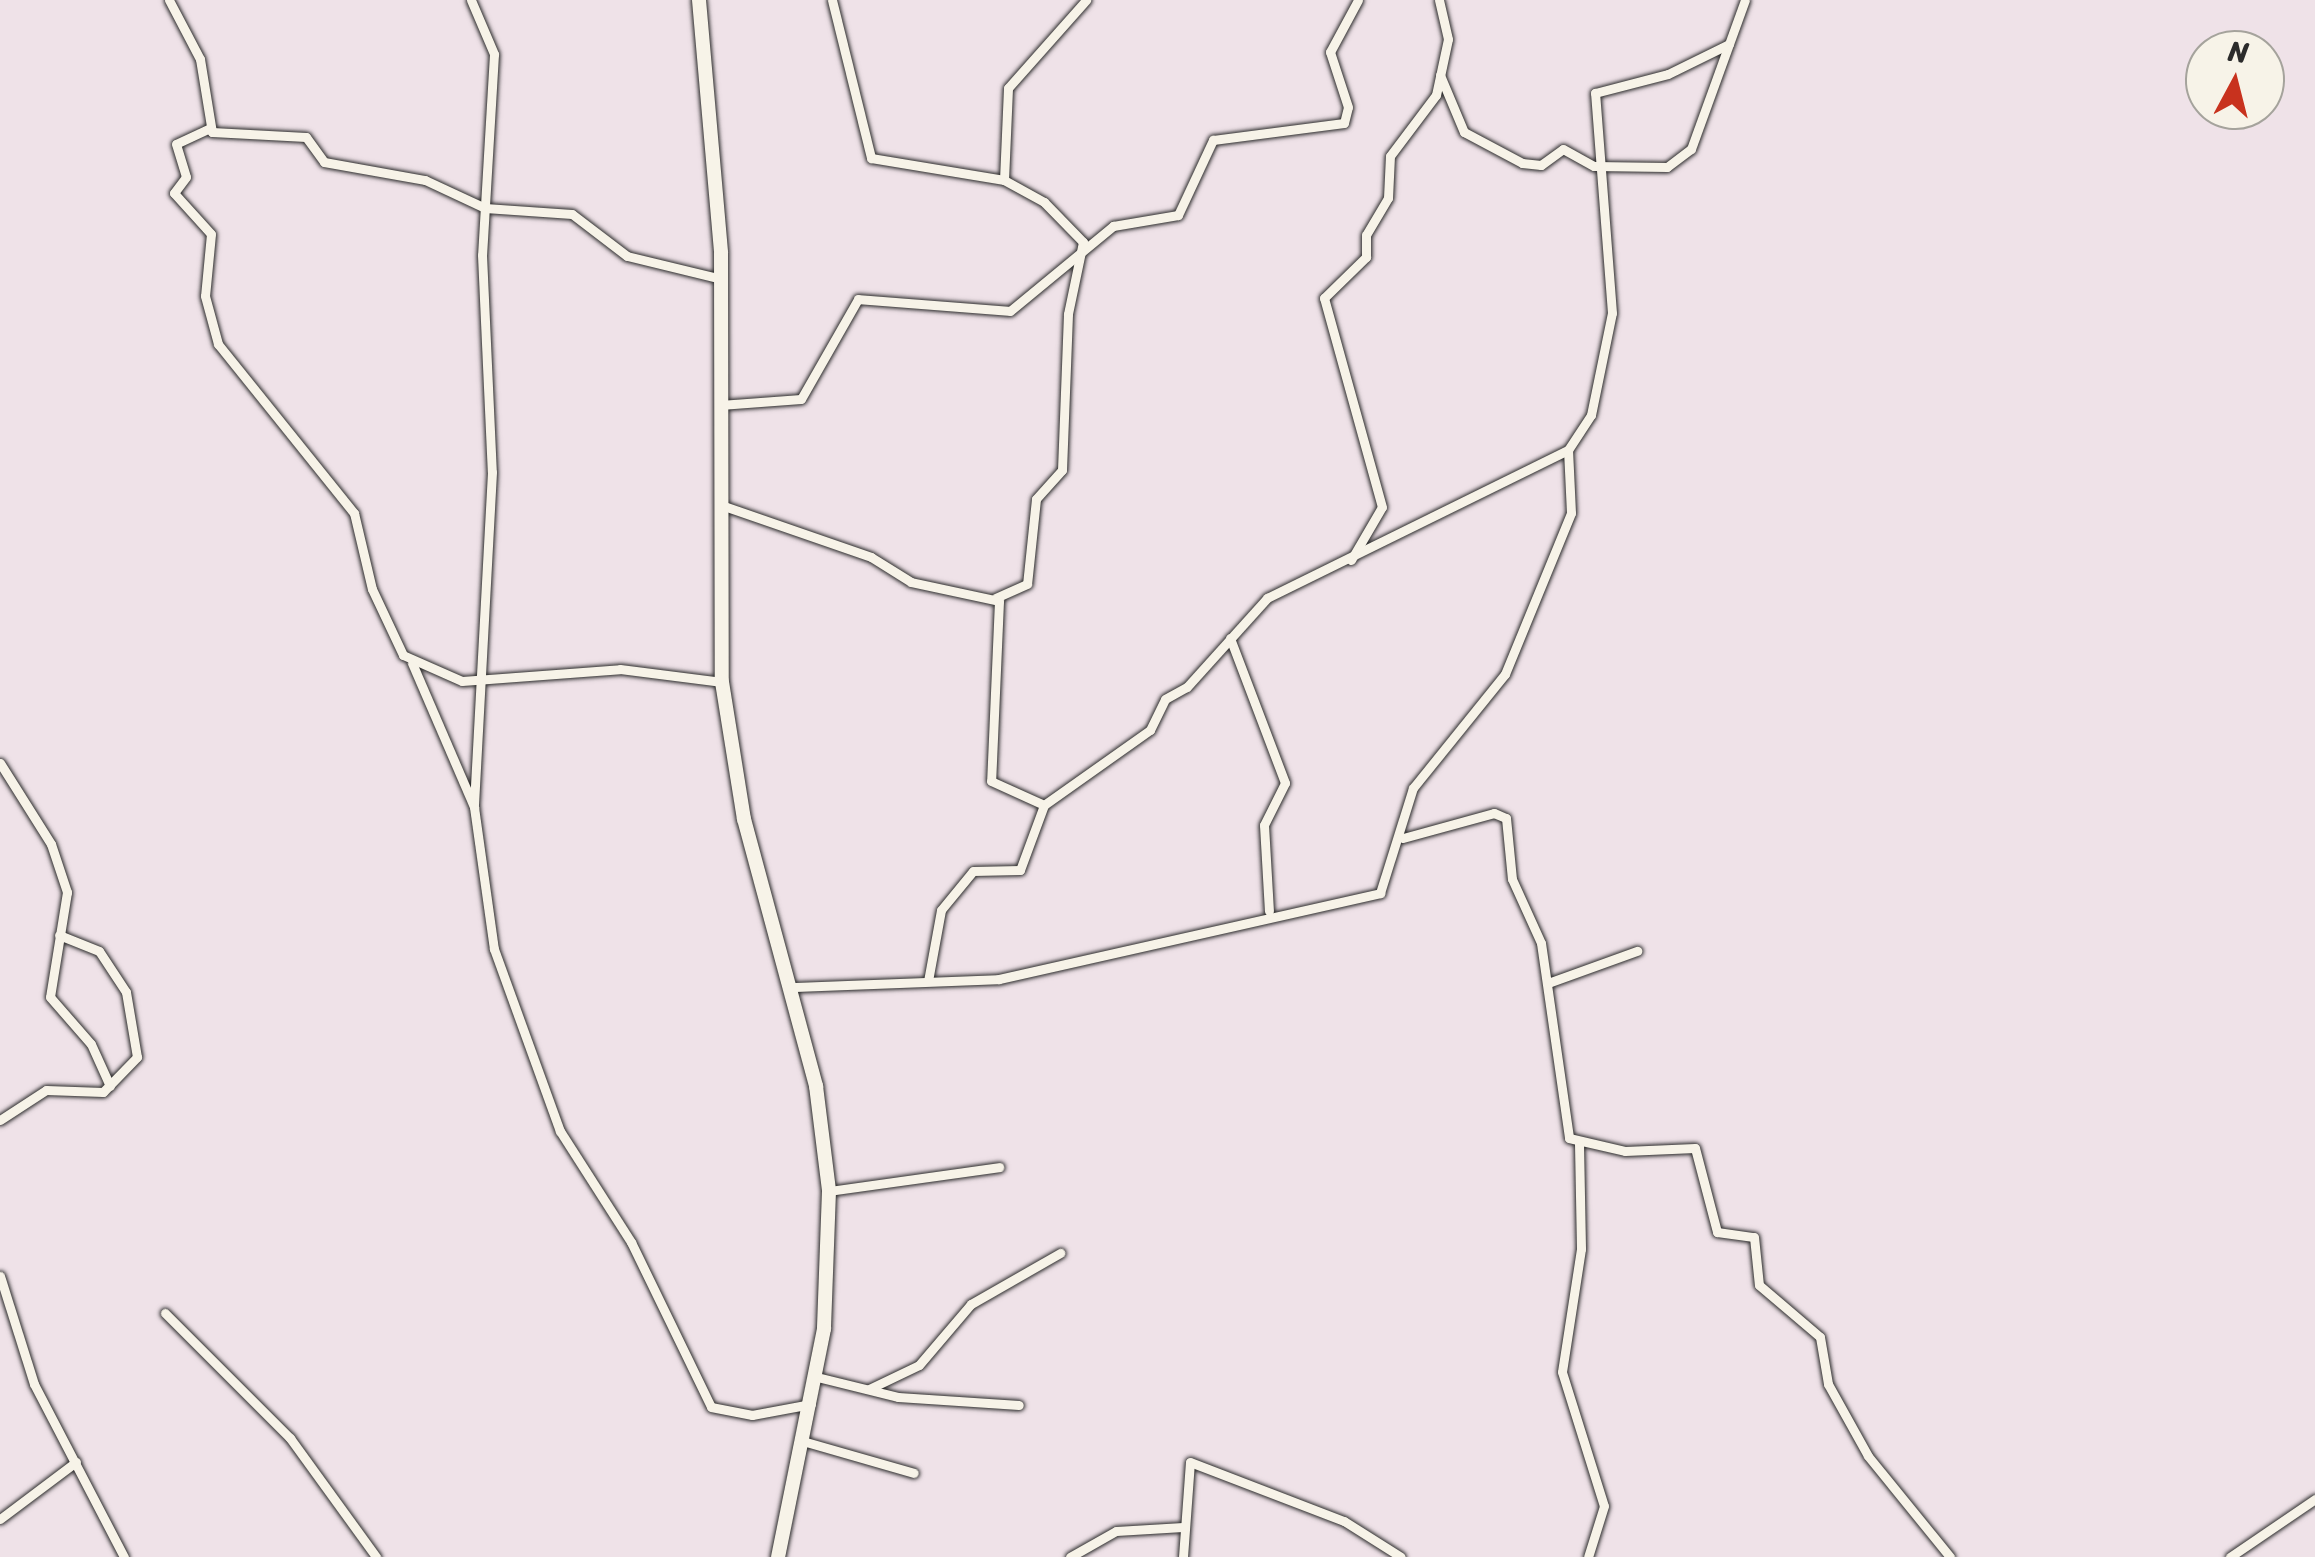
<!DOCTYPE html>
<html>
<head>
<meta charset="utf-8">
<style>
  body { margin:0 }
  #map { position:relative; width:2315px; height:1557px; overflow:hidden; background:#efe2e8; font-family:Sriracha,sans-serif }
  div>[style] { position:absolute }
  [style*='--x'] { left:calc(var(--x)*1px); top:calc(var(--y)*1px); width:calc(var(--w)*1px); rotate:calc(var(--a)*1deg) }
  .roads { filter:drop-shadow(0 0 2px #2b2b2b) drop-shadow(0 0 2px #2b2b2b) }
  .minor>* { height:9px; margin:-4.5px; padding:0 4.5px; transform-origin:4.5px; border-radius:4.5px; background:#f7f3e8 }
  .secondary>* { height:14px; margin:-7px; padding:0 7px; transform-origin:7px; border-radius:7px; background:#f7f3e8 }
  span { translate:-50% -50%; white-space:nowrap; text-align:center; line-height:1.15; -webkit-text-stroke:9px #f7f3e8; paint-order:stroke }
  .north { position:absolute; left:2185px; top:30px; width:100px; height:100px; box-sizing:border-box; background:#f7f3e8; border:2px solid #a5a39c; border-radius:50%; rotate:7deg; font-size:28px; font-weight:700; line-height:40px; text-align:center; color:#2b2b2b }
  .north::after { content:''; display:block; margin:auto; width:35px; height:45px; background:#c8321e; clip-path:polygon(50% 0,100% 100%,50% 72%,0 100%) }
</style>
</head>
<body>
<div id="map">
  <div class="roads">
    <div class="minor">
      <div style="--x:169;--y:0;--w:67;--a:62.3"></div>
      <div style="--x:200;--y:59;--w:74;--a:80.7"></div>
      <div style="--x:212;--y:132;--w:94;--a:3"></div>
      <div style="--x:306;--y:137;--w:31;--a:54"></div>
      <div style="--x:324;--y:162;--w:103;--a:10.1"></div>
      <div style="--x:425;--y:180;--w:66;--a:25"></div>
      <div style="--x:485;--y:208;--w:87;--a:3.9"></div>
      <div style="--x:572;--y:214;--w:69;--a:37.4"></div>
      <div style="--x:627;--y:256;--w:97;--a:13.7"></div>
      <div style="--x:471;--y:0;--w:59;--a:66.9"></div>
      <div style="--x:494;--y:54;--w:201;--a:93.4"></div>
      <div style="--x:482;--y:255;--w:217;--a:87.4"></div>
      <div style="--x:492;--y:472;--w:333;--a:93.1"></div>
      <div style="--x:832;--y:0;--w:163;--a:76.1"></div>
      <div style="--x:871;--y:158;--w:135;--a:9.4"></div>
      <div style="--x:1004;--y:180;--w:46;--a:28.8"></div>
      <div style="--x:1044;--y:202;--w:56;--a:45.7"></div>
      <div style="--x:1083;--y:242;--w:74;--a:101.8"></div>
      <div style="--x:1068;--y:314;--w:156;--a:92.2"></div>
      <div style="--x:1062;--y:470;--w:39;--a:132"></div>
      <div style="--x:1036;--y:499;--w:85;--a:96"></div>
      <div style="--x:1027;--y:584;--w:34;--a:156"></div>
      <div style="--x:1440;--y:75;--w:62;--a:67.2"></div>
      <div style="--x:1464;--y:132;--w:66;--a:28.1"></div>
      <div style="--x:1522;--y:163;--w:19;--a:6"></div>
      <div style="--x:1541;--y:165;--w:27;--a:-36"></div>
      <div style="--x:1563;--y:149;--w:35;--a:29"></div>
      <div style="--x:1594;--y:166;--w:73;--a:0.8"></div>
      <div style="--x:1667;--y:167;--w:30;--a:-37"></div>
      <div style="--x:1691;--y:149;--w:158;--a:-70.1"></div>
      <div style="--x:208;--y:129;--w:35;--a:155"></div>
      <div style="--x:176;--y:144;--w:34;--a:73"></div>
      <div style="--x:186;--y:177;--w:20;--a:127"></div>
      <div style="--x:174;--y:193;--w:55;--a:47.9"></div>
      <div style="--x:211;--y:234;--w:62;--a:95.5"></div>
      <div style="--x:205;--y:296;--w:50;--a:74.8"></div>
      <div style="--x:218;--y:344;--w:217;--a:51.2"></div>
      <div style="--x:354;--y:513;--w:78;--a:76.7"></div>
      <div style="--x:372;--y:589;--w:73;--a:64.8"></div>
      <div style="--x:403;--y:655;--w:64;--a:23.8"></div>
      <div style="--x:462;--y:681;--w:158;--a:-4.3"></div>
      <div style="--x:620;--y:669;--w:103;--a:7.3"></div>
      <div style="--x:1004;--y:180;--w:92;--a:-87.5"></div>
      <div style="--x:1008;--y:88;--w:118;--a:-48.4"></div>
      <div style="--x:720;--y:405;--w:81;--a:-4.2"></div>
      <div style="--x:801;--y:399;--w:115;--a:-60.3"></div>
      <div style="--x:858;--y:299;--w:152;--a:4.5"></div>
      <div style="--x:1010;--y:311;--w:134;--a:-39.5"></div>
      <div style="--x:1113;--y:226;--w:66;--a:-9.6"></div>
      <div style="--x:1178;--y:215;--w:83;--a:-65"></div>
      <div style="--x:1213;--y:140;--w:132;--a:-7.4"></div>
      <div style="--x:1344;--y:123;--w:16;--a:-76"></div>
      <div style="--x:1348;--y:107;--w:58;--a:-108.1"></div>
      <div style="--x:1330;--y:52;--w:59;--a:-61.7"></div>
      <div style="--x:721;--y:505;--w:159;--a:19.1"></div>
      <div style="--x:871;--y:557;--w:47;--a:32"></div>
      <div style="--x:911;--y:582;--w:90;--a:12.2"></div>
      <div style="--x:999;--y:601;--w:180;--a:92.5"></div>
      <div style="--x:991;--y:781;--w:58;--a:24.4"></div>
      <div style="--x:1351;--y:560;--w:61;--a:-59.7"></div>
      <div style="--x:1382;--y:507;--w:217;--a:-105.5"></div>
      <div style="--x:1324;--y:298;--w:59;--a:-44.3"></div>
      <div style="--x:1366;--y:257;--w:22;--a:-90"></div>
      <div style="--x:1366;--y:235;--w:43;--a:-59.3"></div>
      <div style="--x:1388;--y:198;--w:42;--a:-87.3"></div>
      <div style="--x:1390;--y:156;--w:76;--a:-53"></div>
      <div style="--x:1436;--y:95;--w:57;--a:-77.9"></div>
      <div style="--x:1448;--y:39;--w:40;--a:-103"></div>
      <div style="--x:1230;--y:638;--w:155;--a:69.2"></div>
      <div style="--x:1285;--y:783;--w:47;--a:116.6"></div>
      <div style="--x:1264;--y:825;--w:86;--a:86.7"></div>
      <div style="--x:412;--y:663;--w:157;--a:66.7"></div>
      <div style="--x:474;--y:807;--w:143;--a:82"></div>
      <div style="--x:494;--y:949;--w:194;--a:70.1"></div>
      <div style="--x:560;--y:1131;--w:132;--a:57.4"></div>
      <div style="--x:631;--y:1242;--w:183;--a:64.1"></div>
      <div style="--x:711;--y:1407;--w:42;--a:11"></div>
      <div style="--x:752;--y:1415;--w:60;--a:-10.6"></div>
      <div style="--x:0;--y:763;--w:96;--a:57.8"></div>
      <div style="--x:51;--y:844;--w:51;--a:71.6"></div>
      <div style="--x:67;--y:892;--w:106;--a:99.2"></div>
      <div style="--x:50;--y:997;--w:62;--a:48.9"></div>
      <div style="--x:91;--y:1044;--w:46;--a:65.7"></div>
      <div style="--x:1403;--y:838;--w:94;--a:-15.4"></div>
      <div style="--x:1494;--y:813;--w:13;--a:23"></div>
      <div style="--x:1506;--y:818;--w:61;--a:84.4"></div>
      <div style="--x:1512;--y:879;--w:70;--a:65.6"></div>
      <div style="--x:1541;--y:943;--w:197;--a:81.8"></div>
      <div style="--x:1569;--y:1138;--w:57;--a:13.1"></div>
      <div style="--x:1625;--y:1151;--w:70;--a:-2.5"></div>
      <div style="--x:1695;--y:1148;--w:87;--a:75.3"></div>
      <div style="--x:1717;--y:1232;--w:37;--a:8"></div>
      <div style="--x:1754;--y:1237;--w:48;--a:84.1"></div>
      <div style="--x:1759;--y:1285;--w:80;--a:40.4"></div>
      <div style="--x:1820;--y:1337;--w:48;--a:80.3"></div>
      <div style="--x:1828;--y:1384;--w:82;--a:60.9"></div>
      <div style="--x:1868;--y:1456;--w:130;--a:50.9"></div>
      <div style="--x:928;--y:981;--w:72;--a:-79.6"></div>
      <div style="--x:941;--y:910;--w:50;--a:-50.6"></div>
      <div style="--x:973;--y:871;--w:47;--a:-1.2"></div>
      <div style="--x:1020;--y:870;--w:69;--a:-69.7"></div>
      <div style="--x:1044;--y:805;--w:130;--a:-35.3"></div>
      <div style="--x:1150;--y:730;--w:34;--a:-64"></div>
      <div style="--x:1165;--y:699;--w:25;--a:-29"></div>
      <div style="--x:1187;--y:687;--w:120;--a:-48"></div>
      <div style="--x:1267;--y:598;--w:335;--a:-26.2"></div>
      <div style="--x:1548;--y:983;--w:95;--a:-19.8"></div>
      <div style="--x:793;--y:987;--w:206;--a:-2.2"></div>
      <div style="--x:999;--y:979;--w:391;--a:-12.7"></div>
      <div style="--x:1380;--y:893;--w:110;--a:-72.6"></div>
      <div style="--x:1413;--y:788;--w:146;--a:-51.1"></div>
      <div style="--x:1505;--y:674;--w:174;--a:-67.7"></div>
      <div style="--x:1571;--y:513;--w:63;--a:-92.7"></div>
      <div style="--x:1568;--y:450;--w:42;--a:-56.7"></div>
      <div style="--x:1591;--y:415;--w:104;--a:-78.4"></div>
      <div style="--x:1612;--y:313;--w:221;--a:-94.4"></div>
      <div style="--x:1595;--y:93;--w:75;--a:-14.6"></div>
      <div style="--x:1668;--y:74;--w:68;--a:-26.2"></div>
      <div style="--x:0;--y:1120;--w:55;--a:-33.1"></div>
      <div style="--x:46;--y:1090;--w:57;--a:2"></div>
      <div style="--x:103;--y:1092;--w:49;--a:-45.8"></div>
      <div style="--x:137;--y:1057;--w:66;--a:-99.6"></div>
      <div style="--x:126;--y:992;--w:49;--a:-123.4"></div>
      <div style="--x:99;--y:951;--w:43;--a:-158.2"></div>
      <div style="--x:1579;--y:1144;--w:105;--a:88.9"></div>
      <div style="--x:1581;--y:1249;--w:124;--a:98.8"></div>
      <div style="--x:1562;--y:1372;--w:140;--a:72.6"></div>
      <div style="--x:1604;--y:1506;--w:53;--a:107.4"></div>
      <div style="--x:829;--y:1191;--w:172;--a:-8"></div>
      <div style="--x:0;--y:1276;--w:113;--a:72.5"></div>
      <div style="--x:34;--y:1384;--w:195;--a:62.5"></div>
      <div style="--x:165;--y:1313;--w:177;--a:45"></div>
      <div style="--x:290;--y:1438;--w:147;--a:54.1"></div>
      <div style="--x:817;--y:1377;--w:83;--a:13.9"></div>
      <div style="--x:898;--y:1397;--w:121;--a:3.8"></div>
      <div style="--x:869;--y:1389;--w:55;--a:-25.6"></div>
      <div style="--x:919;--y:1365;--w:80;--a:-49.6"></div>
      <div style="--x:971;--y:1304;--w:103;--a:-29.8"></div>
      <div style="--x:806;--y:1442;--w:112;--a:16"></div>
      <div style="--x:0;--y:1519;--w:95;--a:-36.9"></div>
      <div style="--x:1070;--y:1557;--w:53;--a:-29.5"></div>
      <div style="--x:1116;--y:1531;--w:67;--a:-3.4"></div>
      <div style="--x:1183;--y:1557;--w:95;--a:-85.8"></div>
      <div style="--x:1190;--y:1462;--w:165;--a:21"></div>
      <div style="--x:1344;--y:1521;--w:67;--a:32.3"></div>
      <div style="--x:2230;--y:1557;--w:103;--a:-34.3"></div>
    </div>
    <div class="secondary">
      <div style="--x:699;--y:0;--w:254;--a:85"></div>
      <div style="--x:721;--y:253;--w:429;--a:89.9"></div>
      <div style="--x:722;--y:682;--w:139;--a:80.9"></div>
      <div style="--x:744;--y:819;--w:277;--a:74.9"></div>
      <div style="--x:816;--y:1086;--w:106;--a:82.9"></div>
      <div style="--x:829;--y:1191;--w:138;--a:92.1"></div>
      <div style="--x:824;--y:1329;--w:233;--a:101.4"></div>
    </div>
  </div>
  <div class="north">N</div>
</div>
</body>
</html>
